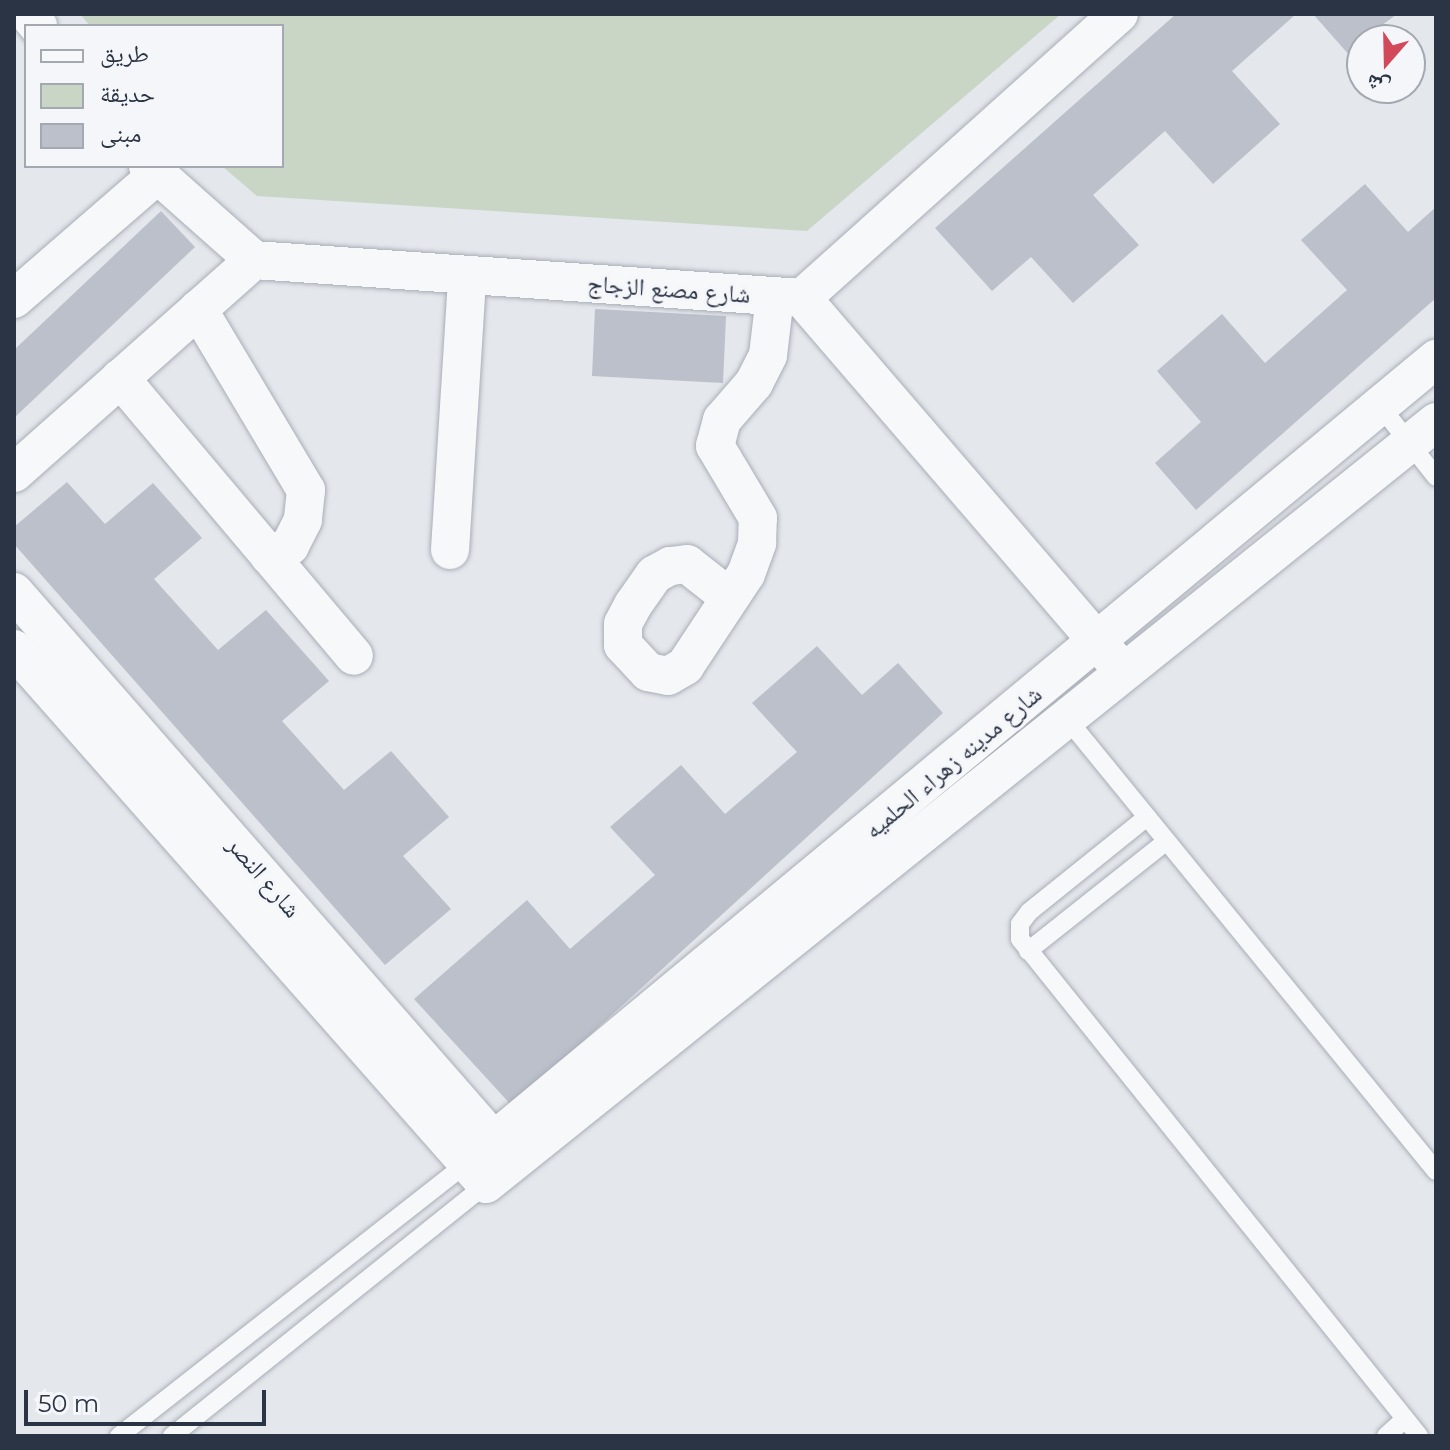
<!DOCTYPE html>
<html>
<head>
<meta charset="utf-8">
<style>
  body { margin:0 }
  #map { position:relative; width:1450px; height:1450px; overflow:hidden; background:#e4e7ec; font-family:Montserrat,"Noto Naskh Arabic",sans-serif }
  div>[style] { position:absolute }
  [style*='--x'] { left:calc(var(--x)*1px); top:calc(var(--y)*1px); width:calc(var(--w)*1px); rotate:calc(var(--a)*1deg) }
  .green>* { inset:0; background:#c9d6c5 }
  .building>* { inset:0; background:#bbc0ca }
  .roads { filter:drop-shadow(0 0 2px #a9aeb7) drop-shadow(0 0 2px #a9aeb7) }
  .lane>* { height:18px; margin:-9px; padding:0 9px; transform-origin:9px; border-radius:9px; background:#f7f8fa }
  .street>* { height:38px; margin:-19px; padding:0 19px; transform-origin:19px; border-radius:19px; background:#f7f8fa }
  span { translate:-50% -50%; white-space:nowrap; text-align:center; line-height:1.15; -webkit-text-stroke:6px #f4f6f9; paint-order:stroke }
  .street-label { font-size:24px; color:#2b3445 }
  .frame { position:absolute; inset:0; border:16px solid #2b3445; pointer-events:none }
  .legend { position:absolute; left:24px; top:24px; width:260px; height:144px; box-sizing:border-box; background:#f4f6f9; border:2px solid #a4a8b1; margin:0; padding:10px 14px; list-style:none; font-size:24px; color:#2b3445 }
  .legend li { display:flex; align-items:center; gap:16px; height:40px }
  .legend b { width:40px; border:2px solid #a4a8b1 }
  .north { position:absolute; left:1346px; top:24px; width:80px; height:80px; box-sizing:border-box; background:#f4f6f9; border:2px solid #a4a8b1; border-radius:50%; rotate:200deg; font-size:22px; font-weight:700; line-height:32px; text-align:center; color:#2b3445 }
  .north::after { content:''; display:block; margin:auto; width:28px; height:36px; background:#d1495b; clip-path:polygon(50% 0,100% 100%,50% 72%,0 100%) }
  .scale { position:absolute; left:24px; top:1390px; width:242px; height:36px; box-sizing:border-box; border:4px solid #2b3445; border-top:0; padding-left:10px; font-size:24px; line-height:28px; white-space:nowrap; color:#2b3445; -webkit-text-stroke:6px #f4f6f9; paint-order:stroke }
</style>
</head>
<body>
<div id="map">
  <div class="green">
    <div style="clip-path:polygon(80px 14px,1061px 14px,807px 231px,257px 196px,222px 166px,282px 166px,282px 26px,90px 26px)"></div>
  </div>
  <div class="building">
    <div style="clip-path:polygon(1176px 14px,1296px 14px,1232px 71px,1280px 124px,1213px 184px,1165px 131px,1093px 195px,1139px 245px,1073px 303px,1031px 257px,992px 291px,935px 228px)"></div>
    <div style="clip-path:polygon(1313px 14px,1397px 14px,1362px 40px,1350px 56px)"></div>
    <div style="clip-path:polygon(1365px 184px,1408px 232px,1436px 207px,1436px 298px,1196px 510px,1155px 463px,1201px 422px,1157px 371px,1222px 314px,1265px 363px,1347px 290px,1301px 240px)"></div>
    <div style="clip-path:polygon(161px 211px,195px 247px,14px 418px,14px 350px)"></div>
    <div style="clip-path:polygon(595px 309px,726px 316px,723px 383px,592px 376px)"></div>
    <div style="clip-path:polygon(67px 482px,105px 524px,153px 483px,202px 538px,154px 579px,218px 650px,266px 610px,329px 681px,282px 721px,344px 790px,391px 751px,449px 817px,403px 856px,451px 909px,385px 965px,14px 544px,14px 527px)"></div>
    <div style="clip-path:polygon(817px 646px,862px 695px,898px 663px,943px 713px,512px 1106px,414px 999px,527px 900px,570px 949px,655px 875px,610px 827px,681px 765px,725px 814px,797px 752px,752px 703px)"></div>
  </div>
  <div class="roads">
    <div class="lane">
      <div style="--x:1381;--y:407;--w:89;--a:51.8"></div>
      <div style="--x:1068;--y:720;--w:582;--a:50.79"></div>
      <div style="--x:1147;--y:817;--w:151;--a:141.2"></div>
      <div style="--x:1029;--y:912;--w:15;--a:127"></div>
      <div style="--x:1020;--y:924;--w:15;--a:90"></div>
      <div style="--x:1020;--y:939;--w:637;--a:51.24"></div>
      <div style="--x:1028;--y:951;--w:177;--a:-38.4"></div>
      <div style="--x:119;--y:1436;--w:444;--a:-38.1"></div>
      <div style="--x:172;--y:1436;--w:403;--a:-38.7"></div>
      <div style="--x:1386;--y:1436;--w:25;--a:-42"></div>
    </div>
    <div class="street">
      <div style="--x:28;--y:14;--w:16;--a:50"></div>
      <div style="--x:148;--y:166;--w:142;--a:41.6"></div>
      <div style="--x:254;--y:260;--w:549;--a:3.97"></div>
      <div style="--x:802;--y:298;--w:426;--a:-41.9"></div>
      <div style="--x:802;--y:298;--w:476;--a:49.3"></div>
      <div style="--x:14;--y:299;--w:188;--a:-40.9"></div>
      <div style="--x:198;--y:309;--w:211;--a:59.2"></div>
      <div style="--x:306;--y:490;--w:30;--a:96"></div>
      <div style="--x:303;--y:520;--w:29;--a:117"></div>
      <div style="--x:290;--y:546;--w:23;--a:155"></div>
      <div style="--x:120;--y:378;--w:363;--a:49.9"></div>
      <div style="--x:14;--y:473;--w:321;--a:-41.6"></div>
      <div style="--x:450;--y:550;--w:275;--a:-86.4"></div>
      <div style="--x:14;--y:592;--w:752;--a:48.83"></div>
      <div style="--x:729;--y:597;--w:53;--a:-141.8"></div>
      <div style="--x:687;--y:564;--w:17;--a:173"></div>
      <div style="--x:670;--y:566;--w:18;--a:151"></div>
      <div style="--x:654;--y:575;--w:37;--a:125"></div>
      <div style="--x:633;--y:605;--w:21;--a:118"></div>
      <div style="--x:623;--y:624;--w:21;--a:90"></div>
      <div style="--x:623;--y:645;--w:37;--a:47"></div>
      <div style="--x:648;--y:672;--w:20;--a:11"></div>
      <div style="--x:668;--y:676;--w:20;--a:-30"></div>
      <div style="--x:685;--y:666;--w:110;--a:-56.5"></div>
      <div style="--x:746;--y:574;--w:33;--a:-70"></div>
      <div style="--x:757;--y:543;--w:25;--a:-88"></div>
      <div style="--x:758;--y:518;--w:84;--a:-120.8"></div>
      <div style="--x:715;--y:446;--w:27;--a:-75"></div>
      <div style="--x:722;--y:420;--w:49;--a:-49.1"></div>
      <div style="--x:754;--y:383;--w:31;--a:-63"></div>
      <div style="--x:768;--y:355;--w:59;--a:-83.2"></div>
      <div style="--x:14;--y:649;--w:713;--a:48.58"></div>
      <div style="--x:486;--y:1184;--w:1218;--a:-38.73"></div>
      <div style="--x:468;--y:1162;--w:1258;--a:-39.68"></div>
    </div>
  </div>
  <div class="street-label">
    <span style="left:669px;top:289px;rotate:4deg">شارع مصنع الزجاج</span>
    <span style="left:953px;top:762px;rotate:-40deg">شارع مدينه زهراء الحلميه</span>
    <span style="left:264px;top:877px;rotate:49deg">شارع النصر</span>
  </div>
  <div class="frame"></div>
  <ul class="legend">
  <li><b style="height:10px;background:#f7f8fa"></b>طريق</li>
  <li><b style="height:22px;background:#c9d6c5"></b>حديقة</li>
  <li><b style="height:22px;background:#bbc0ca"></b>مبنى</li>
  </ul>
  <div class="north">ش</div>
  <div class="scale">50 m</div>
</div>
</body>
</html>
